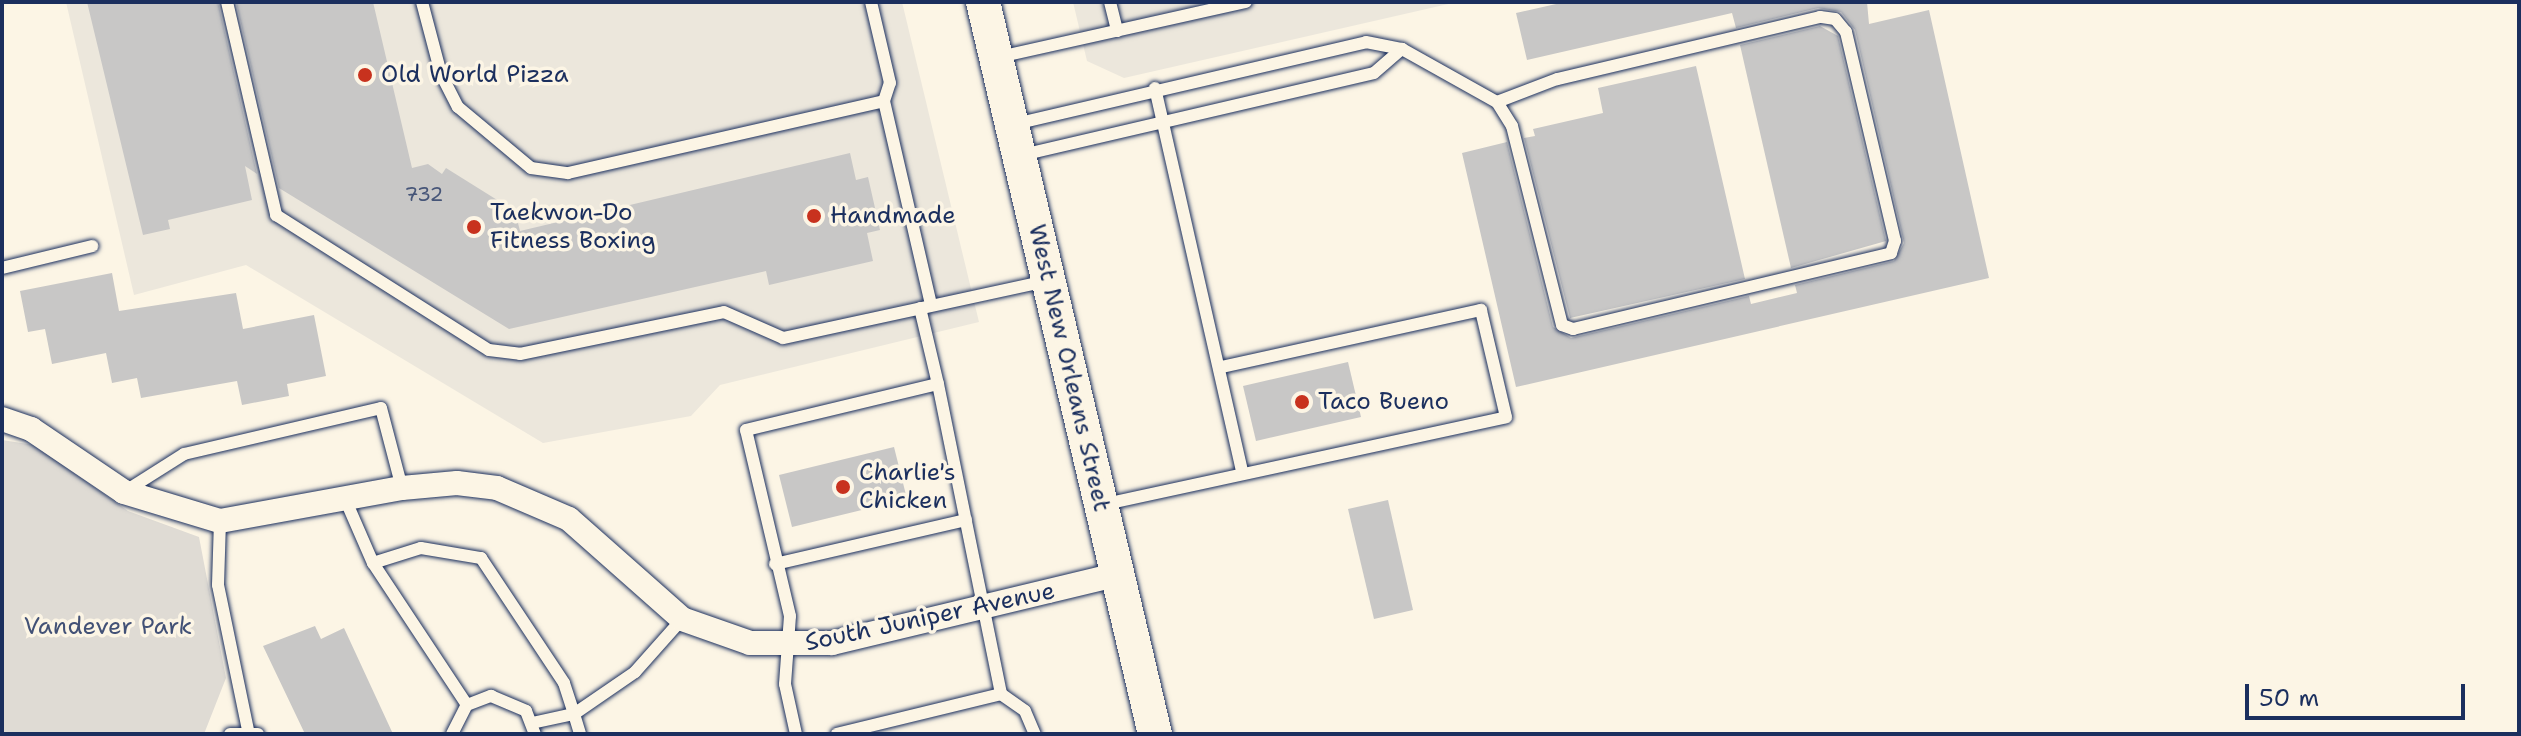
<!DOCTYPE html>
<html>
<head>
<meta charset="utf-8">
<style>
  body { margin:0 }
  #map { position:relative; width:2521px; height:736px; overflow:hidden; background:#fcf5e5; font-family:"Shantell Sans",sans-serif }
  div>[style] { position:absolute }
  [style*='--x'] { left:calc(var(--x)*1px); top:calc(var(--y)*1px); width:calc(var(--w)*1px); rotate:calc(var(--a)*1deg) }
  .built>* { inset:0; background:#ece7dc }
  .green>* { inset:0; background:#dfdbd4 }
  .building>* { inset:0; background:#c8c7c6 }
  .roads { filter:drop-shadow(0 0 2px #1b2f5e) drop-shadow(0 0 2px #1b2f5e) }
  .service>* { height:12px; margin:-6px; padding:0 6px; transform-origin:6px; border-radius:6px; background:#fcf5e5 }
  .minor>* { height:24px; margin:-12px; padding:0 12px; transform-origin:12px; border-radius:12px; background:#fcf5e5 }
  .secondary>* { height:34px; margin:-17px; padding:0 17px; transform-origin:17px; border-radius:17px; background:#fcf5e5 }
  .dots>* { width:22px; height:22px; translate:-50% -50%; box-sizing:border-box; border:4px solid #fcf5e5; border-radius:50% }
  span { translate:-50% -50%; white-space:nowrap; text-align:center; line-height:1.15; -webkit-text-stroke:7px #fcf5e5; paint-order:stroke }
  .number-label { font-size:20px; color:#465578 }
  .number-label span { -webkit-text-stroke-width:0 }
  .poi-label { font-size:24px; color:#1b2f5e }
  .left { translate:0 -50%; text-align:left }
  .street-label { font-size:24px; color:#1b2f5e }
  .park-label { font-size:24px; color:#425176 }
  .frame { position:absolute; inset:0; border:4px solid #1b2f5e; pointer-events:none }
  .scale { position:absolute; left:2245px; top:684px; width:220px; height:36px; box-sizing:border-box; border:4px solid #1b2f5e; border-top:0; padding-left:10px; font-size:24px; line-height:28px; white-space:nowrap; color:#1b2f5e; -webkit-text-stroke:6px #fcf5e5; paint-order:stroke }
</style>
</head>
<body>
<div id="map">
  <div class="built">
    <div style="clip-path:polygon(66px 2px,902px 2px,979px 322px,720px 385px,691px 416px,543px 443px,246px 265px,134px 295px)"></div>
    <div style="clip-path:polygon(1073px 2px,1457px 2px,1124px 78px,1087px 61px)"></div>
  </div>
  <div class="green">
    <div style="clip-path:polygon(2px 440px,34px 445px,128px 511px,199px 537px,226px 678px,204px 734px,2px 734px)"></div>
  </div>
  <div class="building">
    <div style="clip-path:polygon(87px 2px,218px 2px,257px 174px,245px 166px,252px 200px,168px 220px,170px 229px,143px 235px)"></div>
    <div style="clip-path:polygon(236px 2px,373px 2px,412px 168px,428px 164px,442px 174px,446px 168px,515px 211px,520px 231px,850px 153px,856px 180px,868px 177px,880px 230px,867px 233px,873px 261px,769px 285px,766px 271px,509px 329px,279px 188px)"></div>
    <div style="clip-path:polygon(1565px 2px,1867px 2px,1869px 24px,1929px 10px,1989px 278px,1516px 387px,1462px 153px,1507px 142px,1553px 327px,1571px 338px,1749px 296px,1751px 304px,1797px 293px,1795px 285px,1894px 261px,1904px 243px,1855px 30px,1841px 12px,1818px 8px,1736px 28px,1732px 13px,1527px 60px,1516px 13px)"></div>
    <div style="clip-path:polygon(1820px 26px,1838px 36px,1886px 241px,1791px 268px,1740px 45px)"></div>
    <div style="clip-path:polygon(1696px 66px,1745px 279px,1570px 318px,1524px 138px,1535px 136px,1533px 129px,1603px 113px,1598px 88px)"></div>
    <div style="clip-path:polygon(112px 273px,119px 311px,236px 293px,243px 329px,314px 315px,326px 376px,287px 384px,289px 396px,242px 405px,237px 381px,141px 398px,137px 378px,112px 383px,106px 353px,52px 364px,45px 329px,28px 332px,20px 291px)"></div>
    <div style="clip-path:polygon(1348px 362px,1361px 417px,1256px 441px,1243px 386px)"></div>
    <div style="clip-path:polygon(894px 447px,907px 499px,792px 527px,779px 475px)"></div>
    <div style="clip-path:polygon(1388px 500px,1413px 610px,1374px 619px,1348px 509px)"></div>
    <div style="clip-path:polygon(315px 626px,321px 639px,344px 628px,393px 734px,305px 734px,263px 646px)"></div>
  </div>
  <div class="roads">
    <div class="service">
      <div style="--x:227;--y:2;--w:219;--a:77"></div>
      <div style="--x:276;--y:215;--w:252;--a:32.4"></div>
      <div style="--x:489;--y:350;--w:31;--a:7"></div>
      <div style="--x:520;--y:354;--w:208;--a:-11.6"></div>
      <div style="--x:724;--y:312;--w:64;--a:23.8"></div>
      <div style="--x:783;--y:338;--w:269;--a:-12.2"></div>
      <div style="--x:422;--y:2;--w:74;--a:75.2"></div>
      <div style="--x:441;--y:74;--w:37;--a:63"></div>
      <div style="--x:458;--y:107;--w:95;--a:39.9"></div>
      <div style="--x:531;--y:168;--w:37;--a:8"></div>
      <div style="--x:568;--y:173;--w:324;--a:-12.8"></div>
      <div style="--x:884;--y:101;--w:19;--a:-72"></div>
      <div style="--x:890;--y:83;--w:83;--a:-103.2"></div>
      <div style="--x:1110;--y:2;--w:30;--a:76"></div>
      <div style="--x:999;--y:57;--w:253;--a:-12.6"></div>
      <div style="--x:1155;--y:88;--w:393;--a:77.2"></div>
      <div style="--x:884;--y:101;--w:209;--a:77"></div>
      <div style="--x:1015;--y:124;--w:360;--a:-13.1"></div>
      <div style="--x:1366;--y:42;--w:37;--a:11"></div>
      <div style="--x:1402;--y:49;--w:109;--a:29.2"></div>
      <div style="--x:1497;--y:102;--w:28;--a:58"></div>
      <div style="--x:1512;--y:126;--w:205;--a:75.9"></div>
      <div style="--x:1562;--y:325;--w:12;--a:20"></div>
      <div style="--x:1573;--y:329;--w:327;--a:-13.4"></div>
      <div style="--x:1891;--y:253;--w:13;--a:-72"></div>
      <div style="--x:1895;--y:241;--w:215;--a:-103.2"></div>
      <div style="--x:1846;--y:32;--w:17;--a:-130"></div>
      <div style="--x:1835;--y:19;--w:15;--a:-172"></div>
      <div style="--x:1820;--y:17;--w:270;--a:166.7"></div>
      <div style="--x:1557;--y:79;--w:64;--a:159"></div>
      <div style="--x:1022;--y:155;--w:361;--a:-13.1"></div>
      <div style="--x:1374;--y:73;--w:37;--a:-41"></div>
      <div style="--x:2;--y:268;--w:93;--a:-13.7"></div>
      <div style="--x:920;--y:308;--w:78;--a:76.7"></div>
      <div style="--x:124;--y:492;--w:71;--a:-32.3"></div>
      <div style="--x:184;--y:454;--w:202;--a:-13.1"></div>
      <div style="--x:381;--y:408;--w:83;--a:75.3"></div>
      <div style="--x:346;--y:501;--w:68;--a:66.5"></div>
      <div style="--x:373;--y:563;--w:170;--a:56.5"></div>
      <div style="--x:1105;--y:504;--w:410;--a:-12.2"></div>
      <div style="--x:1506;--y:417;--w:110;--a:-103.2"></div>
      <div style="--x:1481;--y:310;--w:266;--a:167.6"></div>
      <div style="--x:220;--y:521;--w:64;--a:91.8"></div>
      <div style="--x:218;--y:585;--w:148;--a:78.3"></div>
      <div style="--x:373;--y:563;--w:50;--a:-17.4"></div>
      <div style="--x:421;--y:548;--w:61;--a:9.5"></div>
      <div style="--x:481;--y:558;--w:150;--a:56.4"></div>
      <div style="--x:564;--y:683;--w:33;--a:72"></div>
      <div style="--x:574;--y:714;--w:74;--a:-34.5"></div>
      <div style="--x:635;--y:672;--w:71;--a:-48.4"></div>
      <div style="--x:775;--y:564;--w:196;--a:-13"></div>
      <div style="--x:1001;--y:694;--w:29;--a:35"></div>
      <div style="--x:1025;--y:711;--w:25;--a:67"></div>
      <div style="--x:532;--y:723;--w:43;--a:-12.1"></div>
      <div style="--x:574;--y:714;--w:21;--a:73"></div>
      <div style="--x:230;--y:734;--w:28;--a:0"></div>
      <div style="--x:452;--y:734;--w:33;--a:-63"></div>
      <div style="--x:467;--y:705;--w:26;--a:-21"></div>
      <div style="--x:491;--y:696;--w:38;--a:23"></div>
      <div style="--x:526;--y:711;--w:25;--a:69"></div>
      <div style="--x:796;--y:734;--w:51;--a:-102.4"></div>
      <div style="--x:785;--y:684;--w:68;--a:-85.8"></div>
      <div style="--x:790;--y:616;--w:191;--a:-103.3"></div>
      <div style="--x:746;--y:430;--w:197;--a:-13.5"></div>
      <div style="--x:938;--y:384;--w:316;--a:78.5"></div>
      <div style="--x:1001;--y:694;--w:169;--a:166.3"></div>
    </div>
    <div class="minor">
      <div style="--x:2;--y:419;--w:31;--a:19"></div>
      <div style="--x:31;--y:429;--w:112;--a:34.1"></div>
      <div style="--x:124;--y:492;--w:100;--a:16.8"></div>
      <div style="--x:220;--y:521;--w:185;--a:-10.3"></div>
      <div style="--x:402;--y:488;--w:55;--a:-5.2"></div>
      <div style="--x:457;--y:483;--w:40;--a:7.1"></div>
      <div style="--x:497;--y:488;--w:78;--a:23.3"></div>
      <div style="--x:569;--y:519;--w:151;--a:41.5"></div>
      <div style="--x:682;--y:619;--w:72;--a:19.4"></div>
      <div style="--x:750;--y:643;--w:82;--a:0"></div>
      <div style="--x:832;--y:643;--w:295;--a:-13.5"></div>
    </div>
    <div class="secondary">
      <div style="--x:983;--y:2;--w:752;--a:76.78"></div>
    </div>
  </div>
  <div class="dots">
    <div style="left:365px;top:75px;background:#c8321e"></div>
    <div style="left:814px;top:216px;background:#c8321e"></div>
    <div style="left:474px;top:227px;background:#c8321e"></div>
    <div style="left:1302px;top:402px;background:#c8321e"></div>
    <div style="left:843px;top:487px;background:#c8321e"></div>
  </div>
  <div class="number-label">
    <span style="left:424px;top:194px">732</span>
  </div>
  <div class="poi-label">
    <span class="left" style="left:381px;top:75px">Old World Pizza</span>
    <span class="left" style="left:490px;top:227px">Taekwon-Do<br>Fitness Boxing</span>
    <span class="left" style="left:830px;top:216px">Handmade</span>
    <span class="left" style="left:1318px;top:402px">Taco Bueno</span>
    <span class="left" style="left:859px;top:487px">Charlie's<br>Chicken</span>
  </div>
  <div class="street-label">
    <span style="left:1069px;top:368px;rotate:77deg">West New Orleans Street</span>
    <span style="left:930px;top:617px;rotate:-12deg">South Juniper Avenue</span>
  </div>
  <div class="park-label">
    <span style="left:108px;top:627px">Vandever Park</span>
  </div>
  <div class="frame"></div>
  <div class="scale">50 m</div>
</div>
</body>
</html>
